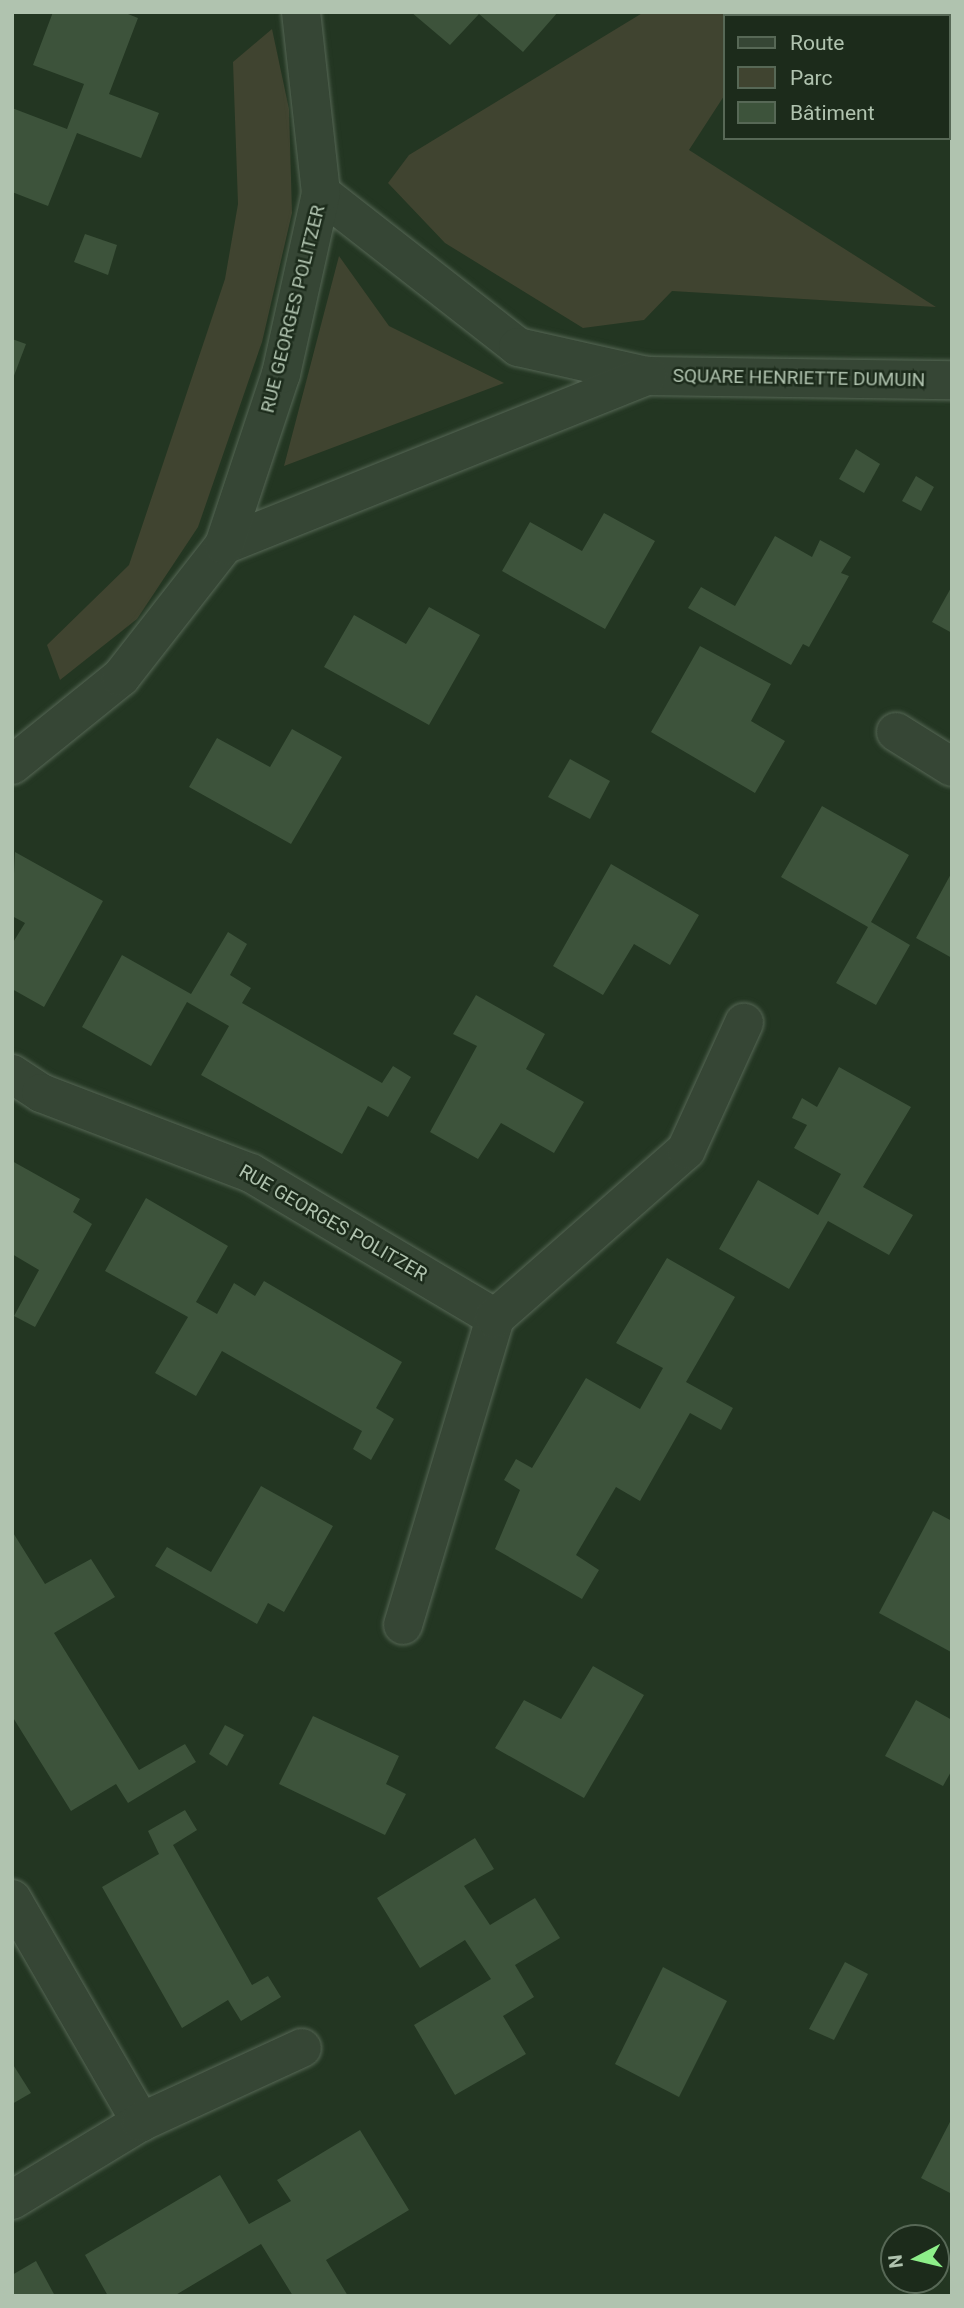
<!DOCTYPE html>
<html>
<head>
<meta charset="utf-8">
<style>
  body { margin:0 }
  #map { position:relative; width:964px; height:2308px; overflow:hidden; background:#233622; font-family:Roboto,sans-serif }
  div>[style] { position:absolute }
  [style*='--x'] { left:calc(var(--x)*1px); top:calc(var(--y)*1px); width:calc(var(--w)*1px); rotate:calc(var(--a)*1deg) }
  .green>* { inset:0; background:#404430 }
  .building>* { inset:0; background:#3d533b }
  .roads { filter:drop-shadow(0 0 2px #566755) drop-shadow(0 0 2px #566755) }
  .minor>* { height:38px; margin:-19px; padding:0 19px; transform-origin:19px; border-radius:19px; background:#364635 }
  span { translate:-50% -50%; white-space:nowrap; text-align:center; line-height:1.15; -webkit-text-stroke:5px #1c2b1b; paint-order:stroke }
  .street-label { font-size:19px; color:#b0c3af }
  .frame { position:absolute; inset:0; border:14px solid #b0c3af; pointer-events:none }
  .legend { position:absolute; left:723px; top:14px; width:228px; height:126px; box-sizing:border-box; background:#1c2b1b; border:2px solid #576856; margin:0; padding:9px 12px; list-style:none; font-size:21px; color:#b0c3af }
  .legend li { display:flex; align-items:center; gap:14px; height:35px }
  .legend b { width:35px; border:2px solid #576856 }
  .north { position:absolute; left:880px; top:2224px; width:70px; height:70px; box-sizing:border-box; background:#1c2b1b; border:2px solid #576856; border-radius:50%; rotate:263deg; font-size:19px; font-weight:700; line-height:28px; text-align:center; color:#b0c3af }
  .north::after { content:''; display:block; margin:auto; width:24px; height:32px; background:#8def89; clip-path:polygon(50% 0,100% 100%,50% 72%,0 100%) }
</style>
</head>
<body>
<div id="map">
  <div class="green">
    <div style="clip-path:polygon(644px 12px,778px 12px,724px 16px,724px 96px,689px 150px,936px 307px,672px 291px,644px 320px,583px 328px,445px 243px,388px 183px,409px 155px)"></div>
    <div style="clip-path:polygon(272px 29px,289px 109px,292px 213px,262px 342px,198px 527px,137px 619px,60px 680px,47px 645px,129px 565px,225px 279px,238px 204px,233px 62px)"></div>
    <div style="clip-path:polygon(339px 256px,389px 326px,504px 383px,284px 466px)"></div>
  </div>
  <div class="building">
    <div style="clip-path:polygon(53px 12px,123px 12px,138px 18px,109px 94px,159px 113px,141px 158px,77px 133px,48px 206px,12px 192px,12px 108px,67px 129px,84px 84px,33px 65px)"></div>
    <div style="clip-path:polygon(411px 12px,558px 12px,523px 52px,479px 14px,450px 45px)"></div>
    <div style="clip-path:polygon(85px 234px,117px 245px,108px 275px,74px 262px)"></div>
    <div style="clip-path:polygon(12px 339px,26px 344px,12px 381px)"></div>
    <div style="clip-path:polygon(856px 449px,880px 464px,864px 493px,839px 479px)"></div>
    <div style="clip-path:polygon(916px 476px,934px 487px,921px 511px,902px 501px)"></div>
    <div style="clip-path:polygon(604px 513px,655px 541px,605px 629px,502px 571px,530px 522px,582px 551px)"></div>
    <div style="clip-path:polygon(775px 536px,812px 557px,820px 540px,851px 557px,841px 573px,849px 576px,809px 647px,803px 644px,791px 665px,688px 608px,701px 587px,735px 606px)"></div>
    <div style="clip-path:polygon(952px 586px,952px 633px,932px 622px)"></div>
    <div style="clip-path:polygon(429px 607px,480px 635px,429px 725px,324px 667px,354px 615px,406px 644px)"></div>
    <div style="clip-path:polygon(700px 646px,771px 684px,751px 721px,785px 741px,755px 793px,651px 732px)"></div>
    <div style="clip-path:polygon(292px 729px,342px 757px,291px 844px,189px 787px,217px 738px,270px 767px)"></div>
    <div style="clip-path:polygon(570px 759px,610px 781px,590px 819px,548px 797px)"></div>
    <div style="clip-path:polygon(822px 806px,909px 855px,871px 922px,910px 945px,876px 1005px,836px 983px,868px 927px,781px 877px)"></div>
    <div style="clip-path:polygon(15px 852px,103px 901px,44px 1007px,12px 989px,12px 944px,25px 923px,12px 916px)"></div>
    <div style="clip-path:polygon(611px 864px,699px 915px,670px 965px,634px 944px,603px 995px,553px 966px)"></div>
    <div style="clip-path:polygon(952px 872px,952px 958px,916px 938px)"></div>
    <div style="clip-path:polygon(228px 932px,247px 944px,230px 975px,251px 988px,242px 1003px,382px 1083px,393px 1066px,411px 1077px,388px 1117px,368px 1106px,342px 1154px,201px 1075px,229px 1026px,187px 1002px,151px 1066px,82px 1027px,122px 955px,191px 994px)"></div>
    <div style="clip-path:polygon(476px 995px,545px 1034px,526px 1069px,584px 1102px,554px 1153px,501px 1123px,478px 1159px,430px 1132px,477px 1046px,453px 1034px)"></div>
    <div style="clip-path:polygon(839px 1067px,911px 1107px,863px 1187px,913px 1215px,889px 1255px,828px 1221px,789px 1289px,719px 1249px,758px 1180px,818px 1215px,841px 1174px,794px 1148px,807px 1125px,792px 1118px,802px 1098px,817px 1107px)"></div>
    <div style="clip-path:polygon(12px 1161px,80px 1199px,73px 1212px,92px 1224px,35px 1327px,14px 1316px,39px 1270px,12px 1254px)"></div>
    <div style="clip-path:polygon(146px 1198px,228px 1246px,196px 1302px,217px 1314px,234px 1283px,255px 1296px,264px 1281px,402px 1362px,376px 1408px,394px 1419px,371px 1460px,353px 1449px,362px 1431px,222px 1351px,196px 1396px,155px 1373px,188px 1317px,105px 1271px)"></div>
    <div style="clip-path:polygon(667px 1258px,735px 1297px,686px 1382px,733px 1408px,721px 1430px,690px 1413px,640px 1501px,616px 1487px,576px 1555px,599px 1570px,582px 1599px,495px 1549px,520px 1490px,504px 1480px,516px 1459px,532px 1468px,586px 1378px,640px 1409px,663px 1368px,616px 1343px)"></div>
    <div style="clip-path:polygon(261px 1486px,333px 1526px,284px 1612px,268px 1603px,257px 1624px,155px 1566px,167px 1547px,211px 1572px)"></div>
    <div style="clip-path:polygon(933px 1511px,952px 1521px,951px 1652px,879px 1613px)"></div>
    <div style="clip-path:polygon(12px 1531px,45px 1584px,91px 1559px,115px 1597px,54px 1633px,139px 1770px,185px 1744px,196px 1762px,128px 1803px,116px 1784px,71px 1811px,12px 1716px)"></div>
    <div style="clip-path:polygon(593px 1666px,644px 1695px,584px 1798px,495px 1748px,524px 1700px,561px 1719px)"></div>
    <div style="clip-path:polygon(916px 1700px,952px 1720px,952px 1770px,943px 1786px,885px 1756px)"></div>
    <div style="clip-path:polygon(313px 1716px,399px 1756px,386px 1784px,406px 1794px,385px 1835px,279px 1784px)"></div>
    <div style="clip-path:polygon(225px 1725px,244px 1735px,227px 1766px,209px 1754px)"></div>
    <div style="clip-path:polygon(185px 1810px,197px 1830px,173px 1845px,252px 1985px,268px 1976px,281px 1997px,241px 2021px,228px 2000px,182px 2028px,102px 1887px,159px 1854px,148px 1831px)"></div>
    <div style="clip-path:polygon(475px 1838px,494px 1869px,464px 1886px,490px 1925px,535px 1898px,560px 1938px,515px 1965px,534px 1997px,503px 2016px,526px 2054px,455px 2095px,414px 2025px,491px 1979px,465px 1940px,420px 1968px,377px 1898px)"></div>
    <div style="clip-path:polygon(845px 1962px,868px 1974px,834px 2040px,809px 2029px)"></div>
    <div style="clip-path:polygon(663px 1967px,727px 2001px,679px 2097px,615px 2064px)"></div>
    <div style="clip-path:polygon(12px 2063px,31px 2093px,12px 2104px)"></div>
    <div style="clip-path:polygon(952px 2118px,952px 2194px,921px 2178px)"></div>
    <div style="clip-path:polygon(360px 2130px,409px 2210px,326px 2260px,348px 2296px,293px 2296px,261px 2244px,174px 2296px,108px 2296px,85px 2255px,220px 2175px,249px 2224px,291px 2201px,277px 2180px)"></div>
    <div style="clip-path:polygon(36px 2261px,55px 2296px,12px 2296px,12px 2275px)"></div>
  </div>
  <div class="roads">
    <div class="minor">
      <div style="--x:321;--y:193;--w:250;--a:38"></div>
      <div style="--x:518;--y:347;--w:132;--a:12.7"></div>
      <div style="--x:647;--y:376;--w:305;--a:0.8"></div>
      <div style="--x:224;--y:545;--w:456;--a:-21.8"></div>
      <div style="--x:896;--y:732;--w:66;--a:32"></div>
      <div style="--x:12;--y:765;--w:140;--a:-38.9"></div>
      <div style="--x:121;--y:677;--w:167;--a:-52"></div>
      <div style="--x:224;--y:545;--w:180;--a:-71.6"></div>
      <div style="--x:281;--y:374;--w:185;--a:-77.5"></div>
      <div style="--x:321;--y:193;--w:182;--a:-96.3"></div>
      <div style="--x:12;--y:1074;--w:35;--a:33"></div>
      <div style="--x:41;--y:1093;--w:225;--a:20.9"></div>
      <div style="--x:251;--y:1173;--w:284;--a:30.7"></div>
      <div style="--x:403;--y:1625;--w:320;--a:-73.3"></div>
      <div style="--x:495;--y:1318;--w:254;--a:-41.3"></div>
      <div style="--x:686;--y:1150;--w:140;--a:-65.5"></div>
      <div style="--x:12;--y:1899;--w:258;--a:60"></div>
      <div style="--x:12;--y:2200;--w:151;--a:-31.2"></div>
      <div style="--x:141;--y:2122;--w:177;--a:-24.7"></div>
    </div>
  </div>
  <div class="street-label">
    <span style="left:293px;top:309px;rotate:-76deg">RUE GEORGES POLITZER</span>
    <span style="left:799px;top:378px;rotate:1deg">SQUARE HENRIETTE DUMUIN</span>
    <span style="left:333px;top:1223px;rotate:30deg">RUE GEORGES POLITZER</span>
  </div>
  <div class="frame"></div>
  <ul class="legend">
  <li><b style="height:9px;background:#364635"></b>Route</li>
  <li><b style="height:19px;background:#404430"></b>Parc</li>
  <li><b style="height:19px;background:#3d533b"></b>Bâtiment</li>
  </ul>
  <div class="north">N</div>
</div>
</body>
</html>
